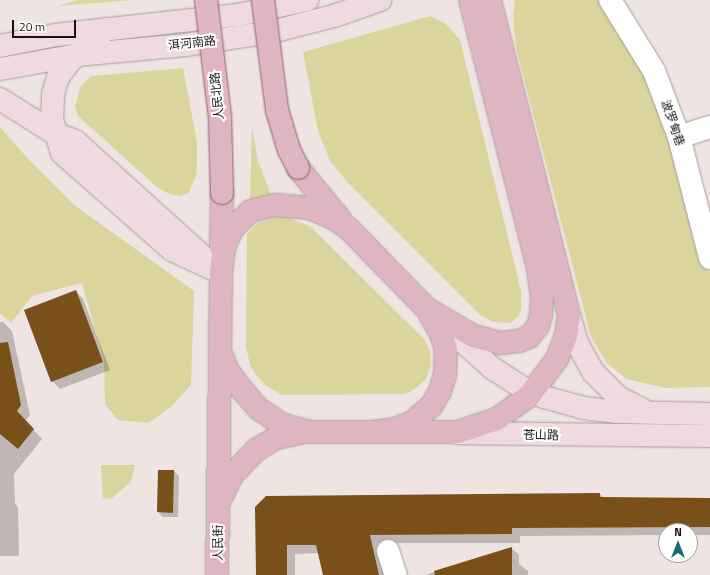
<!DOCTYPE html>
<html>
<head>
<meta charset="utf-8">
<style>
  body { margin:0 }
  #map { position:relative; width:710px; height:575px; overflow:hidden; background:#eee5e2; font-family:"Titillium Web","Noto Sans SC",sans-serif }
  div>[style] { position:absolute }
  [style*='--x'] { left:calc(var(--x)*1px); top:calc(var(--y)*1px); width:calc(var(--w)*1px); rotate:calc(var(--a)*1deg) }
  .green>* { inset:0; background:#dad59d }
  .shadow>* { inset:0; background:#0003 }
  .building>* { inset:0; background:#794f1a }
  .roads { filter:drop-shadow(0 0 1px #a79e9c) drop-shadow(0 0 1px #a79e9c) }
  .minor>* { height:22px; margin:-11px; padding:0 11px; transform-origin:11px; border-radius:11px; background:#fff }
  .tertiary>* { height:22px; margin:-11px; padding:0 11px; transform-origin:11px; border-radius:11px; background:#fff }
  .secondary>* { height:22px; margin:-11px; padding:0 11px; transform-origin:11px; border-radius:11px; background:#f0dae1 }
  .primary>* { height:22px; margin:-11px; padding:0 11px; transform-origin:11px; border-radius:11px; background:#e0b5c2 }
  .bridges { filter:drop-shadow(0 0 1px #8d5c6b) drop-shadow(0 0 1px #8d5c6b) }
  .primary-bridge>* { height:22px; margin:-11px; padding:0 11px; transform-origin:11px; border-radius:11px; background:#e0b5c2 }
  span { translate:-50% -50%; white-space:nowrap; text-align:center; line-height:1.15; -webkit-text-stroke:4px #fff; paint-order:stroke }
  .street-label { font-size:12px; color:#171413 }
  .north { position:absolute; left:658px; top:523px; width:40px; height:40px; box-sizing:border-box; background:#fff; border:1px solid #a2a1a1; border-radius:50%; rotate:0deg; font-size:11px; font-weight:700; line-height:16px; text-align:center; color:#171413 }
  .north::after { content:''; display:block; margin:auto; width:14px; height:18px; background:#1c6771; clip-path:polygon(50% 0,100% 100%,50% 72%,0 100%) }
  .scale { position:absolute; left:12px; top:20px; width:64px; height:18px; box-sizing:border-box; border:2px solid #171413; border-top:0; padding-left:5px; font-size:12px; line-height:14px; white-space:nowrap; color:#171413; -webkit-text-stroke:3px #fff; paint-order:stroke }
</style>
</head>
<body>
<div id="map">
  <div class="green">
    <div style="clip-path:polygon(78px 0,132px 0,58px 6px)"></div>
    <div style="clip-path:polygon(515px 0,606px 0,639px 61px,669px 133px,710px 273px,710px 387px,666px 388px,626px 379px,606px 362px,591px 337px,516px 48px,513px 16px)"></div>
    <div style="clip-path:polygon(430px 16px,446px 24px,460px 40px,521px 291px,521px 309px,518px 317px,510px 323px,493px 322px,479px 314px,349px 184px,330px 161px,318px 131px,303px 52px)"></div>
    <div style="clip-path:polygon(183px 68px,197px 142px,197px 159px,196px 176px,189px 192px,181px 196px,169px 194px,158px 188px,78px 116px,75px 106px,81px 86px,91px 76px)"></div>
    <div style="clip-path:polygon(252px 126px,258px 161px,272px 197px,250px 204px)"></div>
    <div style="clip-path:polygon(0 127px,31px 162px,74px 205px,194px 291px,191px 385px,171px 407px,148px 423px,118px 420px,105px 404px,104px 361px,82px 283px,32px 296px,11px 323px,0 313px)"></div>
    <div style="clip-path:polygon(283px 216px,310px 226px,424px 339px,430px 351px,431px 365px,426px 379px,415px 389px,405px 394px,282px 395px,265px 385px,256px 375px,250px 365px,246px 347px,247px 234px,258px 223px)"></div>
    <div style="clip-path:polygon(101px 465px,135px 465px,131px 482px,112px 498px,103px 499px)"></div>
  </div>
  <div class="shadow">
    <div style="clip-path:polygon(76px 291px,83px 299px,110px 370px,60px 389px,52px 381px)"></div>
    <div style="clip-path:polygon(0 322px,3px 322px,12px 331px,30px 415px,25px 421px,42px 439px,14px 474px,15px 504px,18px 507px,19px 556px,0 556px)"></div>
    <div style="clip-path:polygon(174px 471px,179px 476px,178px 517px,163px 517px,158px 512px)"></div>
    <div style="clip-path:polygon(600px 494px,604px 498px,710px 499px,710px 535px,690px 535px,690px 531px,666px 531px,666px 535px,520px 536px,520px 543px,378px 543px,385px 575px,324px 575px,319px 553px,295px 554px,295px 575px,257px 575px,256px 507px)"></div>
    <div style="clip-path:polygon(511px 548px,519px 555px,519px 564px,528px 571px,528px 575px,425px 575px)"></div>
  </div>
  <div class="building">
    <div style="clip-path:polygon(76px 290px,103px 362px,51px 382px,24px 310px)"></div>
    <div style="clip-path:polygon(8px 342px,21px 405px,17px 411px,34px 429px,18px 449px,0 434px,0 343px)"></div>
    <div style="clip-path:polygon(158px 470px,174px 470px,173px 513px,157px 512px)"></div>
    <div style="clip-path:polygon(600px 493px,600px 497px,710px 498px,710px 527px,512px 528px,512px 534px,370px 535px,379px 575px,323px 575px,316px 545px,287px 545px,287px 575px,256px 575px,255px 507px,266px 496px)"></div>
    <div style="clip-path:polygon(512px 547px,512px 575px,435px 575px,434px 571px)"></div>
  </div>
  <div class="roads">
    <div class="minor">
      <div style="--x:610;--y:0;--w:84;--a:58.2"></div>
      <div style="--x:654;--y:71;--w:71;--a:69.3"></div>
      <div style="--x:679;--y:137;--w:125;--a:75.6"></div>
      <div style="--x:388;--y:551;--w:25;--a:72"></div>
    </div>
    <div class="tertiary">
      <div style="--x:679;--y:137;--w:33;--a:-18"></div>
    </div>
    <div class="secondary">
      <div style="--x:106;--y:29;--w:47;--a:138.5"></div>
      <div style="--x:71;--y:60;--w:21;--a:127"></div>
      <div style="--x:58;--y:77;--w:19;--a:106"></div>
      <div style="--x:53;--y:95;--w:25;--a:92"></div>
      <div style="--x:52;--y:120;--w:34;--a:73"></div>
      <div style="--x:62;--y:153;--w:147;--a:41.4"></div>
      <div style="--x:172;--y:250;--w:54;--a:25.1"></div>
      <div style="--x:0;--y:46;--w:57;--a:-11.1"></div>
      <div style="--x:56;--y:35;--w:183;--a:-6.3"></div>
      <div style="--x:238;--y:15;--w:71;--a:-12.3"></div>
      <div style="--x:0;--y:69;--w:78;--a:-10.3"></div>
      <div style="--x:77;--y:55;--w:108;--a:-5.3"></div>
      <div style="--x:185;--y:45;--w:87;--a:-8.6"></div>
      <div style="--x:271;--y:32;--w:65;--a:-14.3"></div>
      <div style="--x:334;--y:16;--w:49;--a:-19.2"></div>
      <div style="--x:0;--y:99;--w:64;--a:32.2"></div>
      <div style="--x:54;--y:133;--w:22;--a:21"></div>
      <div style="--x:75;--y:141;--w:181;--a:42.1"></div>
      <div style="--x:569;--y:315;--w:29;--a:74"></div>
      <div style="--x:577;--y:343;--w:33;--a:61"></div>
      <div style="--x:593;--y:372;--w:35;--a:45"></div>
      <div style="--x:618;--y:397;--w:28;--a:27"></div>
      <div style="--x:440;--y:321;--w:70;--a:42.1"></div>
      <div style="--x:492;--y:368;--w:35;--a:33"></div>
      <div style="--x:521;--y:387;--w:25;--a:23"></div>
      <div style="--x:544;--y:397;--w:41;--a:15.4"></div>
      <div style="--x:584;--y:408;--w:32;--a:7"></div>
      <div style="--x:616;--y:412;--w:94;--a:1.2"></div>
      <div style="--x:458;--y:433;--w:252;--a:0.7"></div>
    </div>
    <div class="primary">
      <div style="--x:298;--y:168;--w:66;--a:50.5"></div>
      <div style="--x:221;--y:247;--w:54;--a:-88.9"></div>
      <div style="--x:427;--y:309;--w:53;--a:30.4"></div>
      <div style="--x:473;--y:336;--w:28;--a:15"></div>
      <div style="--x:500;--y:343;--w:19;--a:-6"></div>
      <div style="--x:519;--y:341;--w:11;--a:-22"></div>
      <div style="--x:529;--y:337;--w:14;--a:-51"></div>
      <div style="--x:538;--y:326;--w:11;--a:-75"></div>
      <div style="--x:541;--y:315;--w:18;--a:-87"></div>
      <div style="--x:542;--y:297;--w:29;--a:-98"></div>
      <div style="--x:538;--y:268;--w:276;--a:-104.2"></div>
      <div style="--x:373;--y:432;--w:21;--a:-8"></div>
      <div style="--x:394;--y:429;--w:20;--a:-20"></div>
      <div style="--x:413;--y:422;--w:25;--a:-42"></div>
      <div style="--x:432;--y:405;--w:16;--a:-60"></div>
      <div style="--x:440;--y:391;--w:17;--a:-73"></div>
      <div style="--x:445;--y:375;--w:25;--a:-88"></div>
      <div style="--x:446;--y:350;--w:15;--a:-106"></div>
      <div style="--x:442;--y:336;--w:31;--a:-119"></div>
      <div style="--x:427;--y:309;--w:112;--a:-134.3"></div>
      <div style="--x:349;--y:229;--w:19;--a:-145"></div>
      <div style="--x:333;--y:218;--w:25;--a:-157"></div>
      <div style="--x:310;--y:208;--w:34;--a:-175"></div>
      <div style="--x:276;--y:205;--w:26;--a:167"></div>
      <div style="--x:251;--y:211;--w:26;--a:137"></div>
      <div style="--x:232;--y:229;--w:21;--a:113"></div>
      <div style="--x:224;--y:248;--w:25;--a:97"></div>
      <div style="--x:221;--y:273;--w:79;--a:90.7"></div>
      <div style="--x:220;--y:352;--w:21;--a:67"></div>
      <div style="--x:228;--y:371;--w:26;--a:53"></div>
      <div style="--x:244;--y:392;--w:23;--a:49"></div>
      <div style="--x:259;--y:409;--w:29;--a:34"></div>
      <div style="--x:283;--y:425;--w:27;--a:15"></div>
      <div style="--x:309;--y:432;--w:149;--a:0"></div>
      <div style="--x:458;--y:432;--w:41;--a:-18.4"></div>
      <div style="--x:497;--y:419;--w:39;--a:-36"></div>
      <div style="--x:529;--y:396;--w:46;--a:-52.9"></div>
      <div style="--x:557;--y:359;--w:25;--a:-69"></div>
      <div style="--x:566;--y:336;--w:21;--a:-82"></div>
      <div style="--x:569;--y:315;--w:325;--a:-104.1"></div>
      <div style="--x:220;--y:500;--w:28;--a:-64"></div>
      <div style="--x:232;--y:475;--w:35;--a:-46"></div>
      <div style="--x:256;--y:450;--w:23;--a:-31"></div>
      <div style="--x:276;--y:438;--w:30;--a:-12"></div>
      <div style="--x:217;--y:575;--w:219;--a:-89.2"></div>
    </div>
  </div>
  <div class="bridges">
    <div class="primary-bridge">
      <div style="--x:206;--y:0;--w:118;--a:83.2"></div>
      <div style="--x:220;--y:117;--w:76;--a:88.5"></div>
      <div style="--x:263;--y:0;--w:111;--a:82.7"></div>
      <div style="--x:277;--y:110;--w:42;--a:73.3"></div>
      <div style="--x:289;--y:150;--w:20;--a:63"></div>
    </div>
  </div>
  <div class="street-label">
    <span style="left:192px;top:43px;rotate:-6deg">洱河南路</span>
    <span style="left:217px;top:96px;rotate:-96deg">人民北路</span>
    <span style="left:673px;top:123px;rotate:71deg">波罗甸巷</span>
    <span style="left:541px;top:435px;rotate:1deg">苍山路</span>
    <span style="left:218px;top:543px;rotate:-90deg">人民街</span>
  </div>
  <div class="north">N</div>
  <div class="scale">20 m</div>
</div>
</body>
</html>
